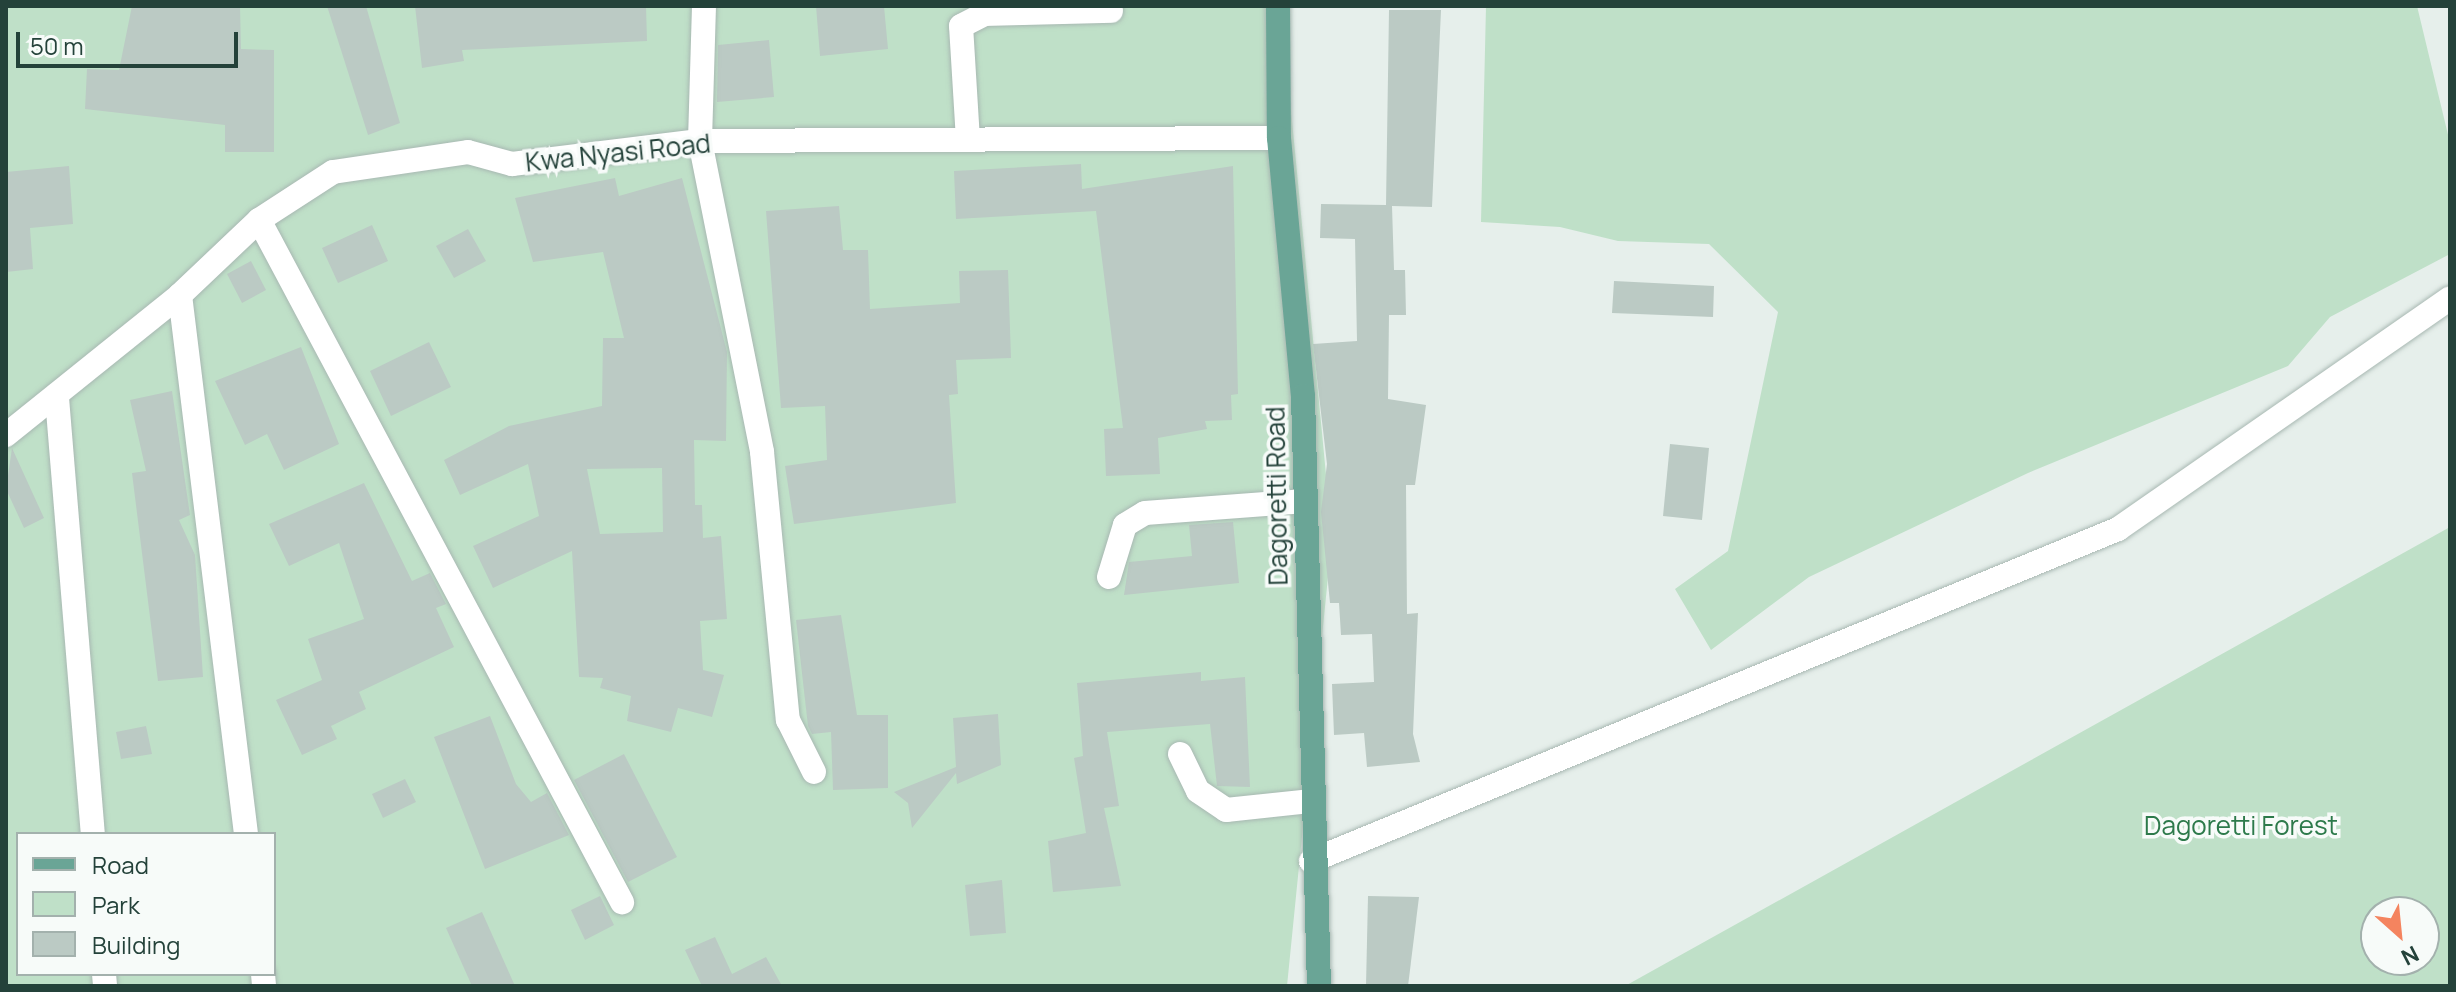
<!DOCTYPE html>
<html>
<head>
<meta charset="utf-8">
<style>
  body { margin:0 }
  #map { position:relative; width:2456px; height:992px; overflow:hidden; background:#e6efeb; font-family:Manrope,sans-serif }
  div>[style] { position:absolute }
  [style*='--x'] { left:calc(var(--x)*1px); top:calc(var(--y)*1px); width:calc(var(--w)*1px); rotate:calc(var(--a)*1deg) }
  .green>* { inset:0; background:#bfe0c8 }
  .building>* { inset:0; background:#bbcac4 }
  .roads { filter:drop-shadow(0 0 2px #a8b8b2) drop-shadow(0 0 2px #a8b8b2) }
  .minor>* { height:24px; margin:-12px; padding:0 12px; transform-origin:12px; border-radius:12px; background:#fff }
  .major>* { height:24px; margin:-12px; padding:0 12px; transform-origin:12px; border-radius:12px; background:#6aa596 }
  span { translate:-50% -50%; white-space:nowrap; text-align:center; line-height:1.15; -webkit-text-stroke:7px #f7fbf9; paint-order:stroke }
  .street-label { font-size:26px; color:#24423a }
  .park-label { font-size:26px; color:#2d7a4b }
  .frame { position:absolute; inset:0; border:8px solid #24423a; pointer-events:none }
  .legend { position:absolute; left:16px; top:832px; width:260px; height:144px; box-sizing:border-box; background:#f7fbf9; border:2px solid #a3b1ad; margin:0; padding:10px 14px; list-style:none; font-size:24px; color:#24423a }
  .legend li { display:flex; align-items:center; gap:16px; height:40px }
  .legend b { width:40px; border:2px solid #a3b1ad }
  .north { position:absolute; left:2360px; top:896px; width:80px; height:80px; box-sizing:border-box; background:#f7fbf9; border:2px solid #a3b1ad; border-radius:50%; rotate:153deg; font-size:22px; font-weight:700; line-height:32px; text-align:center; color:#24423a }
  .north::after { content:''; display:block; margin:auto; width:28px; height:36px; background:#f4845f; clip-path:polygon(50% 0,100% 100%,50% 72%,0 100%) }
  .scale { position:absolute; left:16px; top:32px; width:222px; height:36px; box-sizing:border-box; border:4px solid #24423a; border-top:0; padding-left:10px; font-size:24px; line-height:28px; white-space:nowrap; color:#24423a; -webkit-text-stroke:6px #f7fbf9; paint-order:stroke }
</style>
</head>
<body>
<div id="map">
  <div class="green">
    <div style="clip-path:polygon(evenodd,6px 6px,1281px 6px,1332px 537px,1287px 986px,6px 986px,6px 6px,18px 834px,274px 834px,274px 974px,18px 974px,18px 834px)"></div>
    <div style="clip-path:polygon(1486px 6px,2417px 6px,2450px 143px,2450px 254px,2330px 317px,2288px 366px,2028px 473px,1809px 577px,1711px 650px,1675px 589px,1728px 551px,1778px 312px,1709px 244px,1618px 241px,1560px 227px,1481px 222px)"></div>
    <div style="clip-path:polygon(evenodd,2450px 527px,2450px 986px,1625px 986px,2450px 527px,2376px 912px,2424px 912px,2424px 960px,2376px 960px,2376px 912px)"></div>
  </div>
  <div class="building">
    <div style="clip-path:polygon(132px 6px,240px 6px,241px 49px,274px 50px,274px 152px,225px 152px,225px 125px,85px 109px,87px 69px,119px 70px)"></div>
    <div style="clip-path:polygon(327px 6px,366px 6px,400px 123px,368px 135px)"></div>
    <div style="clip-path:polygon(415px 6px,646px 6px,647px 41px,462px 50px,464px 61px,422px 68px)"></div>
    <div style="clip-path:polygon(816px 6px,884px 6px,888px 49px,820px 56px)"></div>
    <div style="clip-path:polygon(1389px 10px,1441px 10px,1432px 207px,1392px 206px,1394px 270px,1405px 270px,1406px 315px,1389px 315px,1388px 399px,1426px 405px,1415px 485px,1406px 485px,1407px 614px,1418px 613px,1413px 734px,1420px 762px,1367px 767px,1364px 733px,1334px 735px,1332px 684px,1374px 682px,1372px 634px,1341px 635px,1339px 603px,1330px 603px,1321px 512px,1327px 464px,1313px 344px,1357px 341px,1355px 239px,1320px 238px,1321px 204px,1386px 205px)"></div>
    <div style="clip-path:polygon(769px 40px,774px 97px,717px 102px,718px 45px)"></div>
    <div style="clip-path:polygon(1081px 164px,1082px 189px,1233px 166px,1238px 394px,1231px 395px,1232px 420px,1205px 421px,1207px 429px,1158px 438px,1160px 474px,1106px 476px,1104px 429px,1123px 428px,1096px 211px,956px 219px,954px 171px)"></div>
    <div style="clip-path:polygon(69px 166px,73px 224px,30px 228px,33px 269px,6px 272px,6px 172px)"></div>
    <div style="clip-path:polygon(evenodd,615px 178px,619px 196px,682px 178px,727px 352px,726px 441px,694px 440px,695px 505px,702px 505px,703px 538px,721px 536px,727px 619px,700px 621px,703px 670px,724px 675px,712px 717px,678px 708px,671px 732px,627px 721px,631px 696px,600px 688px,603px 678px,579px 677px,572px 551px,493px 588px,473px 546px,539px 516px,528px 464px,460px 495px,444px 460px,509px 426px,602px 406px,603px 338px,624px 338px,603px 252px,533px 262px,515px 198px,615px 178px,662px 468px,663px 532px,600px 534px,587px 469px,662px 468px)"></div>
    <div style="clip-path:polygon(839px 206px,843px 250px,868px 250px,870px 309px,960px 303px,959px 271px,1008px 270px,1011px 358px,956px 360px,958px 394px,949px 395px,956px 503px,794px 524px,785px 466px,827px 460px,825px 406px,781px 408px,766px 211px)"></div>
    <div style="clip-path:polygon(372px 225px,388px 261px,338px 283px,322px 248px)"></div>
    <div style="clip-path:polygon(468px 229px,486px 261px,454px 278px,436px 246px)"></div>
    <div style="clip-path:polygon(251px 261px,266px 290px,242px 303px,227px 274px)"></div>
    <div style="clip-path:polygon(1614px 281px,1714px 286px,1713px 317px,1612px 313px)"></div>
    <div style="clip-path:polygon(429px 342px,451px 387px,391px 416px,370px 371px)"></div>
    <div style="clip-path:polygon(301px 347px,339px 444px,284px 470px,267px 434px,245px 445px,215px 381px)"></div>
    <div style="clip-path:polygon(172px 391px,190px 515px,179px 520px,195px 555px,203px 677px,158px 681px,132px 473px,146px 471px,130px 400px)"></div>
    <div style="clip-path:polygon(1670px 444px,1709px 448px,1702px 520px,1663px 516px)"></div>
    <div style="clip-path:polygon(12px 448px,44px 518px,24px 528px,6px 489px)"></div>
    <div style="clip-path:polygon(364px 483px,412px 581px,430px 573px,446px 604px,436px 608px,454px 647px,359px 692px,366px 709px,331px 726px,337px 739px,302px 755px,276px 700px,322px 680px,308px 639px,364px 619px,339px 543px,289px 566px,269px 524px)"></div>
    <div style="clip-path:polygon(1233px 522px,1239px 583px,1124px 595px,1129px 562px,1192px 556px,1189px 525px)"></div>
    <div style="clip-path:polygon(841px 615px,857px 715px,888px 715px,888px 788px,833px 790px,831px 732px,812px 734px,808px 726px,796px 620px)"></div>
    <div style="clip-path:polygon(1201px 672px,1201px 681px,1245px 677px,1250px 787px,1217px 786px,1210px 724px,1107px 732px,1119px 806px,1104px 808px,1121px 886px,1053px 892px,1048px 841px,1086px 833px,1074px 758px,1083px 756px,1077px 683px)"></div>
    <div style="clip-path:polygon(998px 714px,1001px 765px,957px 784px,956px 773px,912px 828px,908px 803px,894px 792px,956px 767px,953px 718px)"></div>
    <div style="clip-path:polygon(490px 716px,516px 784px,531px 802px,547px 793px,569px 835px,485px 869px,434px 737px)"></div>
    <div style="clip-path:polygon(146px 726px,152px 754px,121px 759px,116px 732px)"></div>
    <div style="clip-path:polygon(624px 754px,677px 857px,628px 882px,574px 780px)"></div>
    <div style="clip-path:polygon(405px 779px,416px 802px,383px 818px,372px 794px)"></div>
    <div style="clip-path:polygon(1002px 880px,1006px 933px,970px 936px,965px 885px)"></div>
    <div style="clip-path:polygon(600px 896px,614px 925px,585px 940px,571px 910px)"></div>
    <div style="clip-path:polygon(1368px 896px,1419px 897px,1408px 986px,1366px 986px)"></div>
    <div style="clip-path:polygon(482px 912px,515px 986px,472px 986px,446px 928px)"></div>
    <div style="clip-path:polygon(715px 937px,732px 974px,766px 957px,782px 986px,702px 986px,685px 950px)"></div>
  </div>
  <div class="roads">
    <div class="minor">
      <div style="--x:704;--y:6;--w:135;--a:91.7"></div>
      <div style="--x:700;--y:141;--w:317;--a:78.7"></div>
      <div style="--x:762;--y:452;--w:269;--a:84.5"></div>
      <div style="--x:788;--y:720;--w:58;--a:63.4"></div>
      <div style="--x:968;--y:140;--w:114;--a:-93.5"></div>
      <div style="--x:961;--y:26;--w:27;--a:-27"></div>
      <div style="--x:985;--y:14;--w:126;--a:-1.4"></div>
      <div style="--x:259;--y:220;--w:773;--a:61.98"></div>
      <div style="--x:180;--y:295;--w:543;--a:83.02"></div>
      <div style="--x:57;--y:398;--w:437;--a:85.3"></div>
      <div style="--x:6;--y:435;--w:223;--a:-38.8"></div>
      <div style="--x:180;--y:295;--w:109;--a:-43.5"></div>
      <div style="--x:259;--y:220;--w:88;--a:-33"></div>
      <div style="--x:333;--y:172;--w:136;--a:-8.4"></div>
      <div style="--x:468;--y:152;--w:46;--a:15.3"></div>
      <div style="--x:512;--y:164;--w:189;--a:-7"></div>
      <div style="--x:700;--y:141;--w:579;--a:-0.3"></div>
      <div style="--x:1109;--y:577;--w:54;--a:-72.9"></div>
      <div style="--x:1125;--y:525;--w:23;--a:-31"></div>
      <div style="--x:1145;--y:513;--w:161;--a:-4.3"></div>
      <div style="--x:1180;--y:754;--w:41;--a:64.1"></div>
      <div style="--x:1198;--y:791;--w:34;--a:34"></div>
      <div style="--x:1226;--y:810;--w:84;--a:-6.1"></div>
      <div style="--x:1311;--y:861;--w:873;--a:-22.36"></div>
      <div style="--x:2118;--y:529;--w:404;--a:-34.8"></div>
      <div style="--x:104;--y:974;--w:12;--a:85"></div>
      <div style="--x:263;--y:974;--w:12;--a:85"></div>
    </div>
    <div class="major">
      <div style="--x:1278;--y:6;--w:132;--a:89.6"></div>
      <div style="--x:1279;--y:138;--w:259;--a:84.7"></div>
      <div style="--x:1303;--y:396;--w:590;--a:88.45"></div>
    </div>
  </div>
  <div class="street-label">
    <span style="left:618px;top:153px;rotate:-6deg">Kwa Nyasi Road</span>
    <span style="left:1277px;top:496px;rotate:-91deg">Dagoretti Road</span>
  </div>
  <div class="park-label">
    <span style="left:2241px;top:826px">Dagoretti Forest</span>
  </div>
  <div class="frame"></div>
  <ul class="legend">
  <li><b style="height:10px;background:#6aa596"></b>Road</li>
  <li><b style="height:22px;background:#bfe0c8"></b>Park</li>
  <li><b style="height:22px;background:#bbcac4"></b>Building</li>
  </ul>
  <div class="north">N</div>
  <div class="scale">50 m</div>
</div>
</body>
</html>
